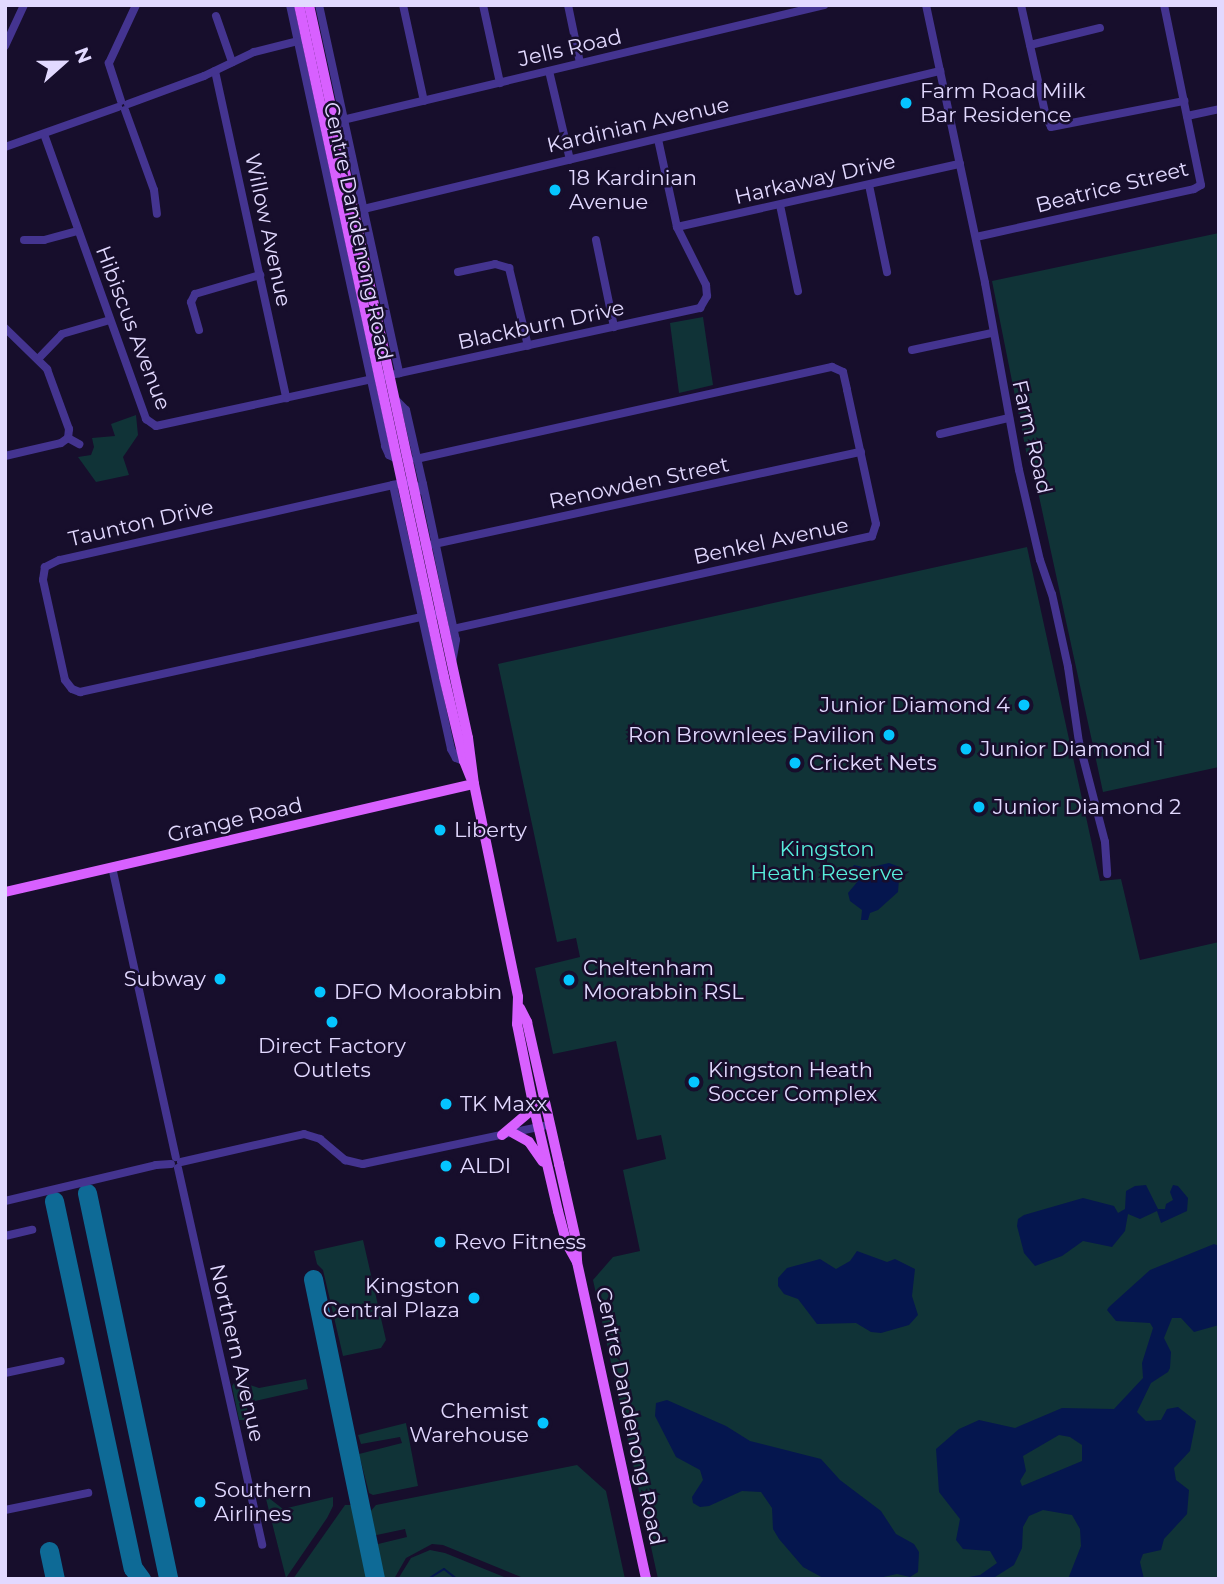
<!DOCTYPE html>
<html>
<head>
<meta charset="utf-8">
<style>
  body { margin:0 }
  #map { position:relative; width:1224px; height:1584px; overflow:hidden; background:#170e2c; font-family:Montserrat,sans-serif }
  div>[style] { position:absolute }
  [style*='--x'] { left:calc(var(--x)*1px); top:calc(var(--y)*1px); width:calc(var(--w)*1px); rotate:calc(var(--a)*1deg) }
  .green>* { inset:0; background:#103337 }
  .water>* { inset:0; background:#05164e }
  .stream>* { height:2px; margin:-1px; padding:0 1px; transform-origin:1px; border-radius:1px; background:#05164e }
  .taxiway>* { height:19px; margin:-9.5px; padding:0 9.5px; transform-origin:9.5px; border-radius:9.5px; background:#0e6a96 }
  .minor>* { height:8px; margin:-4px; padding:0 4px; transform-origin:4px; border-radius:4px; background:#443490 }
  .major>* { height:10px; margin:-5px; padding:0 5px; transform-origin:5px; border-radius:5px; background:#d860ff }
  .dots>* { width:19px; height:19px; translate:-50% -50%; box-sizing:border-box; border:4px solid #170e2c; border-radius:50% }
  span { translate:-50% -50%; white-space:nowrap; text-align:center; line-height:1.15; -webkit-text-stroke:5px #170e2c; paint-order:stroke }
  .street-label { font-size:21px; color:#e2d9ff }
  .poi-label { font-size:21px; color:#e2d9ff }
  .left { translate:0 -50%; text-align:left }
  .right { translate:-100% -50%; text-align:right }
  .park-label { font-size:21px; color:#57eddb }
  .frame { position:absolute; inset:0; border:7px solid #e2d9ff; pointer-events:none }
  .north { position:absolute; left:28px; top:28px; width:70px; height:70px; -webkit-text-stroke:5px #170e2c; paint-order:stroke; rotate:69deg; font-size:19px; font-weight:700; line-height:28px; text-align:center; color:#e2d9ff }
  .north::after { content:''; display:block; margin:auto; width:24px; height:32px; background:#e2d9ff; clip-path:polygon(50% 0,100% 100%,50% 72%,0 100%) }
</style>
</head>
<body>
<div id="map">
  <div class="green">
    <div style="clip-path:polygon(1219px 233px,1219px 767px,1103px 792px,1032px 464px,1028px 461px,992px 281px)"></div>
    <div style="clip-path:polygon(703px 317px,713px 385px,679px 393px,670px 323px)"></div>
    <div style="clip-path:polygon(136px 415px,138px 435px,123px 457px,129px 475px,96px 482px,78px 457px,91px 455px,94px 447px,92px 438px,115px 436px,111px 424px)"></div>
    <div style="clip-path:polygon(1027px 547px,1100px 881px,1121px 879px,1140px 960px,1219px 942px,1219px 1579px,658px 1579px,593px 1280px,613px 1257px,640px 1251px,623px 1170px,666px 1159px,661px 1135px,637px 1140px,616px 1041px,553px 1054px,535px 968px,580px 957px,576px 938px,557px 942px,498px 664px)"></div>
    <div style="clip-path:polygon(363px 1240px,386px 1340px,381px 1348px,343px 1356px,323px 1270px,317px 1264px,314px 1251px)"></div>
    <div style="clip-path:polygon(306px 1379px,308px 1389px,246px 1403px,249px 1420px,239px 1420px,232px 1386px,234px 1383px,241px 1382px,259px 1388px)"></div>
    <div style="clip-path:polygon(406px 1423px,418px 1486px,373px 1495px,369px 1493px,359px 1454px,402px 1443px,400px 1437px,361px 1444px,358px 1435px)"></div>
    <div style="clip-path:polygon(577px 1465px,606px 1491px,625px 1579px,526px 1579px,443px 1545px,432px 1544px,406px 1558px,394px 1579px,381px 1579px,374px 1545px,407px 1537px,405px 1529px,372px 1536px,369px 1513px,376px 1505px)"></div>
    <div style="clip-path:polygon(265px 1495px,283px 1509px,333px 1497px,333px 1506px,327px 1518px,286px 1578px)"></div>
    <div style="clip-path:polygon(345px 1505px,352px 1505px,368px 1579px,293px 1579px)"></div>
    <div style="clip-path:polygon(430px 1550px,445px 1553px,509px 1579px,398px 1579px,411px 1558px)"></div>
  </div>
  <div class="water">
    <div style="clip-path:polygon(889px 863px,900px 867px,898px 892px,878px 910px,870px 913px,868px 920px,861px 920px,862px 910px,850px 901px,848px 893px,858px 881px,851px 869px,854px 865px,867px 868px)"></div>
    <div style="clip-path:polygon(1146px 1185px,1158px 1209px,1165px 1209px,1166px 1204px,1173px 1200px,1170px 1192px,1173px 1185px,1178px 1186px,1188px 1198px,1187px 1211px,1161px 1223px,1157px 1211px,1140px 1219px,1128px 1214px,1125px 1231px,1112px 1247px,1083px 1241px,1062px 1256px,1035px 1266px,1024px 1253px,1017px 1226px,1018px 1219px,1024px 1215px,1083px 1198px,1114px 1206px,1118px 1213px,1125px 1209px,1126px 1191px,1135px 1186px)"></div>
    <div style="clip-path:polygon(evenodd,1214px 1244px,1219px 1246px,1219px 1325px,1194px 1332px,1181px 1318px,1172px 1318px,1164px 1338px,1171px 1352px,1170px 1368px,1168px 1372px,1151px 1383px,1137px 1412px,1146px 1421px,1161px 1420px,1167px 1409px,1178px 1407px,1196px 1421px,1190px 1451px,1174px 1468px,1176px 1480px,1189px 1490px,1187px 1514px,1164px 1539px,1161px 1550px,1143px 1554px,1140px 1562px,1144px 1579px,1068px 1579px,1081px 1546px,1080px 1529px,1072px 1515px,1043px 1510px,1029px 1516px,1023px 1527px,1022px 1548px,1014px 1565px,995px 1577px,958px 1579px,980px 1575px,997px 1563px,990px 1551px,963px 1549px,956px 1540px,960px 1519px,939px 1492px,936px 1449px,959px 1429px,979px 1420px,1015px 1428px,1062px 1408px,1114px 1409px,1143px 1378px,1142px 1363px,1153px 1328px,1150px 1323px,1116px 1321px,1107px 1310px,1109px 1307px,1150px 1270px,1214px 1244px,1059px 1435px,1070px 1437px,1082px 1445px,1082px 1461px,1022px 1486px,1020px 1481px,1026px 1471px,1023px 1456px,1059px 1435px)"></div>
    <div style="clip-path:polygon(857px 1251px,887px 1262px,895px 1259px,915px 1269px,912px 1296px,918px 1315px,909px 1325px,881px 1333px,871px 1332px,856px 1323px,817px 1324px,798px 1299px,784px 1294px,778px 1286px,778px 1278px,787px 1268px,820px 1259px,836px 1269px,850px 1261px)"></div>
    <div style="clip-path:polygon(667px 1400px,726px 1426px,750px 1441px,821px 1459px,840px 1480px,881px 1511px,896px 1534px,914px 1544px,919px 1552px,918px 1572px,910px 1577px,897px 1574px,874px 1579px,825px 1579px,803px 1567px,779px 1539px,773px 1529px,772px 1508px,761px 1492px,742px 1491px,709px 1506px,700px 1507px,693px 1503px,692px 1497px,703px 1480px,700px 1470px,676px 1457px,655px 1416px,656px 1403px)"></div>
  </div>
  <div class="stream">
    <div style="--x:428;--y:1579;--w:19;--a:-32"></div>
    <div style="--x:444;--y:1569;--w:16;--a:38"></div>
  </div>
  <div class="taxiway">
    <div style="--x:87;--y:1193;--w:394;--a:78.1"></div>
    <div style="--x:54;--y:1201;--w:375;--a:77.9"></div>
    <div style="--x:133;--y:1568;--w:14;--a:54"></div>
    <div style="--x:313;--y:1279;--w:306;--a:78.3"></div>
    <div style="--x:49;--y:1551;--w:29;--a:78"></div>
  </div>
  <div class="minor">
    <div style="--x:290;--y:5;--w:451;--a:77.8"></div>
    <div style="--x:385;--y:446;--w:10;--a:66"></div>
    <div style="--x:389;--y:455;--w:9;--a:27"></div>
    <div style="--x:319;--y:5;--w:377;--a:77.7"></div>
    <div style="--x:403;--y:5;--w:98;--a:77.7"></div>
    <div style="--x:483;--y:5;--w:80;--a:77.7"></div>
    <div style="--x:568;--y:5;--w:59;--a:78.3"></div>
    <div style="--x:926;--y:5;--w:284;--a:78"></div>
    <div style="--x:985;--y:283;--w:190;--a:79.7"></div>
    <div style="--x:1019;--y:470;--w:92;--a:76.9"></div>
    <div style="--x:1040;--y:560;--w:36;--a:71"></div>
    <div style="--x:1052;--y:594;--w:75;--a:77.6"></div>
    <div style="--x:1068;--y:667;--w:76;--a:81.7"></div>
    <div style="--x:1079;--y:742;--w:103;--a:75.4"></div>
    <div style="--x:1105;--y:842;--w:32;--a:86"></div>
    <div style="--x:1021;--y:5;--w:115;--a:77.4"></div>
    <div style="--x:1046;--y:117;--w:11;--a:63"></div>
    <div style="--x:1051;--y:127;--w:136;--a:-11.1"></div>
    <div style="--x:216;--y:16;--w:49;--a:70.8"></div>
    <div style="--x:1030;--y:45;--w:72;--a:-13.7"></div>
    <div style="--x:5;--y:46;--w:45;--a:-65.1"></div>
    <div style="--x:215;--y:71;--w:335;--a:77.7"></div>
    <div style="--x:549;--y:71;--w:91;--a:76.7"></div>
    <div style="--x:121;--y:101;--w:40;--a:-108"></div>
    <div style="--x:109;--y:63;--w:64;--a:-65"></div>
    <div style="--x:128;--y:104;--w:81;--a:-20.2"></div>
    <div style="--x:204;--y:76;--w:55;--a:-25.6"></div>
    <div style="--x:254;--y:52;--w:49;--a:-14"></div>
    <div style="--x:125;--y:110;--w:85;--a:70.1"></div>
    <div style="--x:154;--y:190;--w:24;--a:83"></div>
    <div style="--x:1187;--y:116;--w:33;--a:-12"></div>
    <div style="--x:330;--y:123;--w:508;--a:-13.43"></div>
    <div style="--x:44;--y:134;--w:303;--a:70.3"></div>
    <div style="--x:146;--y:419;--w:12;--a:35"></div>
    <div style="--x:156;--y:426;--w:557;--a:-12.24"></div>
    <div style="--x:700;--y:308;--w:14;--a:-60"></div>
    <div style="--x:707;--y:296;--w:11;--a:-95"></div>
    <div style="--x:706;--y:285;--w:65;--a:-116.6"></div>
    <div style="--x:677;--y:227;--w:90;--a:-102.2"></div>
    <div style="--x:5;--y:147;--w:120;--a:-19.5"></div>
    <div style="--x:869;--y:185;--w:89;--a:78.3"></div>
    <div style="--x:780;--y:205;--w:88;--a:78.2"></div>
    <div style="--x:351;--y:212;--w:606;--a:-13.46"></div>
    <div style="--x:677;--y:227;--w:290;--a:-12.6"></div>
    <div style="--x:976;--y:237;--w:223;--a:-12.4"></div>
    <div style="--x:1194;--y:189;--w:8;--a:-30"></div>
    <div style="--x:1201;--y:185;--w:184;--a:-101.6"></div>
    <div style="--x:24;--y:240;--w:20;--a:0"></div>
    <div style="--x:44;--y:240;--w:35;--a:-15"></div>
    <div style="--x:596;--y:240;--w:89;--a:78.3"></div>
    <div style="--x:458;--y:272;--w:38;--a:-12"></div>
    <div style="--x:495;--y:264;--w:15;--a:16"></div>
    <div style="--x:509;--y:268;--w:80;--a:76.3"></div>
    <div style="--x:5;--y:328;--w:59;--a:44.3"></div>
    <div style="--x:47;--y:369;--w:64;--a:69.9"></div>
    <div style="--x:69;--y:429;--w:9;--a:96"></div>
    <div style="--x:199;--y:330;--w:29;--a:-106"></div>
    <div style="--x:191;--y:302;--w:9;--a:-63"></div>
    <div style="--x:195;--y:294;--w:68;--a:-16.3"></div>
    <div style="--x:912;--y:350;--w:82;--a:-12"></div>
    <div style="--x:39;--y:358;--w:33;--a:-46"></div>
    <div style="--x:62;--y:334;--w:50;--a:-16.3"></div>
    <div style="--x:393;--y:397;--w:18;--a:45"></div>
    <div style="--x:406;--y:410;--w:76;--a:77.1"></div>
    <div style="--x:423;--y:484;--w:159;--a:78.1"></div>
    <div style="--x:456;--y:640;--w:22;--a:100"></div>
    <div style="--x:940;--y:434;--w:71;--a:-13.1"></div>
    <div style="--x:68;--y:438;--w:13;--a:29"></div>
    <div style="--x:5;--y:456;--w:57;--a:-13.1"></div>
    <div style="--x:61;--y:443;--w:9;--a:-36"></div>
    <div style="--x:416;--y:459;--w:426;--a:-12.5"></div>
    <div style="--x:832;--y:367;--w:12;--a:24"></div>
    <div style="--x:843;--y:372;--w:18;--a:77"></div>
    <div style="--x:847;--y:390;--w:137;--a:77.8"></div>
    <div style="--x:876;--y:524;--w:13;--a:108"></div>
    <div style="--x:872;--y:536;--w:429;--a:167.5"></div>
    <div style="--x:393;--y:485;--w:270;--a:77.6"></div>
    <div style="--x:451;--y:749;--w:10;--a:61"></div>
    <div style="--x:456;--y:758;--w:9;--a:21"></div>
    <div style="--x:423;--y:491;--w:15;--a:-143"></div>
    <div style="--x:411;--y:482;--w:18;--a:171"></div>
    <div style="--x:393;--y:485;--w:342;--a:167.3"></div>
    <div style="--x:59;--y:560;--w:16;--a:153"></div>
    <div style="--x:45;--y:567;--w:13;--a:99"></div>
    <div style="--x:43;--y:580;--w:102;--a:77.6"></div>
    <div style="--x:65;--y:680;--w:11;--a:52"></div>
    <div style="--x:72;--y:689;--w:9;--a:21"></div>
    <div style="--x:80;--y:692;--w:364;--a:-12.4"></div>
    <div style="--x:425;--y:546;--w:446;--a:-12.2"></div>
    <div style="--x:112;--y:867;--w:297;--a:77.6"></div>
    <div style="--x:181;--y:1162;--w:126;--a:-12.8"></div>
    <div style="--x:304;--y:1134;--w:17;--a:17"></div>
    <div style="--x:320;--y:1139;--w:33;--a:40"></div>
    <div style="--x:345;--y:1160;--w:18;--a:13"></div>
    <div style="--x:363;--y:1164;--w:184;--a:-11.9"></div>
    <div style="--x:178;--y:1168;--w:386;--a:77.4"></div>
    <div style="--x:5;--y:1201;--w:155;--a:-13.4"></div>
    <div style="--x:156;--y:1165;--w:15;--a:-4"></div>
    <div style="--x:5;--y:1236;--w:28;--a:-13"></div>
    <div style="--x:5;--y:1373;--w:57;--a:-12.1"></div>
    <div style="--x:5;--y:1510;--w:85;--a:-11.6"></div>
  </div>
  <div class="major">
    <div style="--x:299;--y:5;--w:687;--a:77.82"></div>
    <div style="--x:444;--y:677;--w:86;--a:76.6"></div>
    <div style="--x:464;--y:761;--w:18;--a:68"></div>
    <div style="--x:309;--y:5;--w:750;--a:77.76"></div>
    <div style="--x:468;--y:738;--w:46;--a:82.6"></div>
    <div style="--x:474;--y:784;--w:217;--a:78.3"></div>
    <div style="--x:518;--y:997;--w:27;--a:92"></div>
    <div style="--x:517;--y:1024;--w:86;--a:78.6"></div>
    <div style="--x:534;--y:1108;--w:106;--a:76.9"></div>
    <div style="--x:558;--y:1211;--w:34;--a:75"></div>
    <div style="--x:567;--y:1244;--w:21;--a:61"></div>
    <div style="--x:5;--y:892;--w:481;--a:-13"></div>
    <div style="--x:520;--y:1008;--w:16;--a:63"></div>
    <div style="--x:527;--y:1022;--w:146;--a:77.3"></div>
    <div style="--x:559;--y:1164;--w:78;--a:77.4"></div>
    <div style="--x:576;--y:1240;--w:22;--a:87"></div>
    <div style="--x:577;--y:1262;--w:324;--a:77.7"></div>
    <div style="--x:513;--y:1133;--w:18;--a:29"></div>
    <div style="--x:529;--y:1142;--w:24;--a:55"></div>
    <div style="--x:502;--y:1135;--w:42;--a:-40.2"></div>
  </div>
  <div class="dots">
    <div style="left:906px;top:103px;background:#05c5ff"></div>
    <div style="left:555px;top:190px;background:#05c5ff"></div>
    <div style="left:1024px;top:705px;background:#05c5ff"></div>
    <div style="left:889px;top:735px;background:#05c5ff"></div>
    <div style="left:966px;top:749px;background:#05c5ff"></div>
    <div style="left:795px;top:763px;background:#05c5ff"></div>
    <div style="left:979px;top:807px;background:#05c5ff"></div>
    <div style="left:440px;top:830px;background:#05c5ff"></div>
    <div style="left:220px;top:979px;background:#05c5ff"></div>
    <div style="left:569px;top:980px;background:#05c5ff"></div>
    <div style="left:320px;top:992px;background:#05c5ff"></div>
    <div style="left:332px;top:1022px;background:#05c5ff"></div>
    <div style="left:694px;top:1082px;background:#05c5ff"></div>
    <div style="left:446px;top:1104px;background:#05c5ff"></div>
    <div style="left:446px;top:1166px;background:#05c5ff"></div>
    <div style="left:440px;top:1242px;background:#05c5ff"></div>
    <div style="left:474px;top:1298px;background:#05c5ff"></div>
    <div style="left:543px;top:1423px;background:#05c5ff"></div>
    <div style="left:200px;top:1502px;background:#05c5ff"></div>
  </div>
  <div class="street-label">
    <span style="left:570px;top:48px;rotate:-13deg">Jells Road</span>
    <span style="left:638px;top:125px;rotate:-13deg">Kardinian Avenue</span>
    <span style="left:815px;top:179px;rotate:-13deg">Harkaway Drive</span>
    <span style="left:1112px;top:187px;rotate:-14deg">Beatrice Street</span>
    <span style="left:268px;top:230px;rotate:78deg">Willow Avenue</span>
    <span style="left:358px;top:231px;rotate:78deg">Centre Dandenong Road</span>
    <span style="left:541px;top:325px;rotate:-12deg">Blackburn Drive</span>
    <span style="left:133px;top:328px;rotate:69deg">Hibiscus Avenue</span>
    <span style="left:1032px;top:437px;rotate:77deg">Farm Road</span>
    <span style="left:639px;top:483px;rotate:-12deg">Renowden Street</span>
    <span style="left:141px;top:523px;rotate:-13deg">Taunton Drive</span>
    <span style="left:771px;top:541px;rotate:-12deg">Benkel Avenue</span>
    <span style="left:235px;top:820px;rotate:-13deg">Grange Road</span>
    <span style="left:237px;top:1353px;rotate:77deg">Northern Avenue</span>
    <span style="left:630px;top:1416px;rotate:78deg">Centre Dandenong Road</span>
  </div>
  <div class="poi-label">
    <span class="left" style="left:920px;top:103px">Farm Road Milk<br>Bar Residence</span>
    <span class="left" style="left:569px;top:190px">18 Kardinian<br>Avenue</span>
    <span class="right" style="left:1010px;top:705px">Junior Diamond 4</span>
    <span class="right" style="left:875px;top:735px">Ron Brownlees Pavilion</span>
    <span class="left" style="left:980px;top:749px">Junior Diamond 1</span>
    <span class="left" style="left:809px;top:763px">Cricket Nets</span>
    <span class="left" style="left:993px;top:807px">Junior Diamond 2</span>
    <span class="left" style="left:454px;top:830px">Liberty</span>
    <span class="left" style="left:583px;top:980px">Cheltenham<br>Moorabbin RSL</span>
    <span class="right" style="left:206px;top:979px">Subway</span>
    <span class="left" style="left:334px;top:992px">DFO Moorabbin</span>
    <span style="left:332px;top:1058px">Direct Factory<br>Outlets</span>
    <span class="left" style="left:708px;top:1082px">Kingston Heath<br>Soccer Complex</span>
    <span class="left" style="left:460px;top:1104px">TK Maxx</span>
    <span class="left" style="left:460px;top:1166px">ALDI</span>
    <span class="left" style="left:454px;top:1242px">Revo Fitness</span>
    <span class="right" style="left:460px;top:1298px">Kingston<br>Central Plaza</span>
    <span class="right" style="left:529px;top:1423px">Chemist<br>Warehouse</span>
    <span class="left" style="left:214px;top:1502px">Southern<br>Airlines</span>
  </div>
  <div class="park-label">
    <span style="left:827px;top:861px">Kingston<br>Heath Reserve</span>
  </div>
  <div class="frame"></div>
  <div class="north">N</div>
</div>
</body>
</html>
